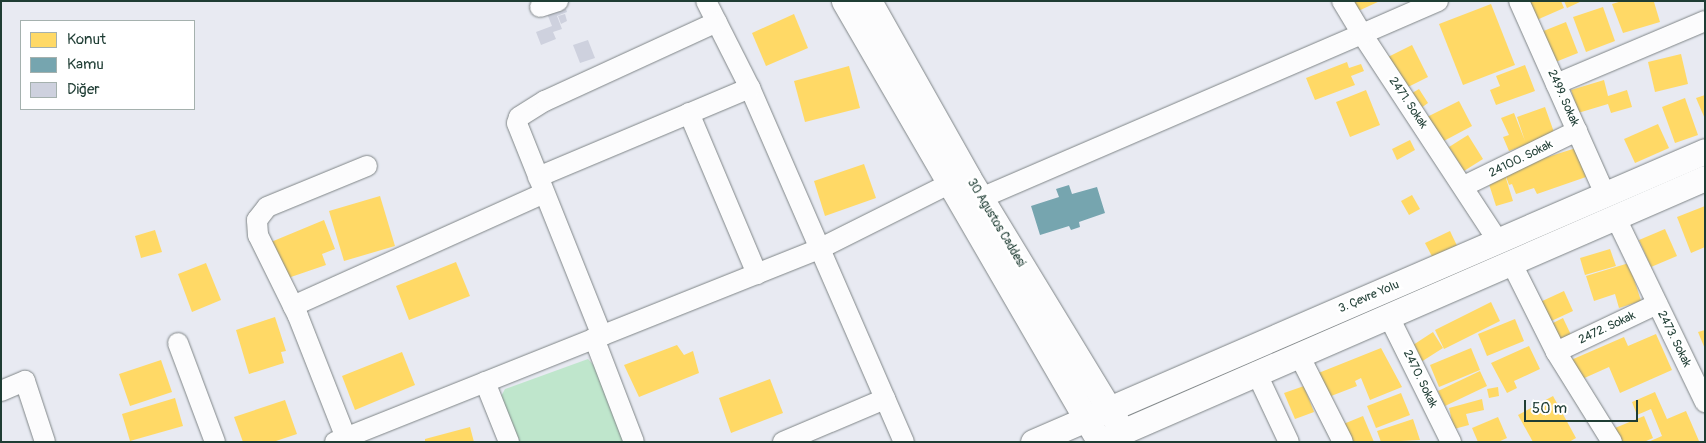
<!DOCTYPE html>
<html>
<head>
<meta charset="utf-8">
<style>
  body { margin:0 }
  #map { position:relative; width:1706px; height:443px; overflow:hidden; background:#e8eaf2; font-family:Pangolin,sans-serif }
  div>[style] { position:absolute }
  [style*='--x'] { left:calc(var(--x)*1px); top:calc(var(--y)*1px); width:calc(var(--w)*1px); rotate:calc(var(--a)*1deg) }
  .green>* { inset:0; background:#bfe6cc }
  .homes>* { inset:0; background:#ffd966 }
  .public>* { inset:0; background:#76a5af }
  .building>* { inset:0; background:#ced1de }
  .roads { filter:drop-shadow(0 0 1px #7f8587) drop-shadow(0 0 1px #7f8587) }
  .minor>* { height:20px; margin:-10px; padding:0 10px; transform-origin:10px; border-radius:10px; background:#fcfcfd }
  .major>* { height:25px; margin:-12.5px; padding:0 12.5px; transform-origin:12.5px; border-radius:12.5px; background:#fcfcfd }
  span { translate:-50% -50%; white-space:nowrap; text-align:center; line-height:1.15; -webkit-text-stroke:5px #fff; paint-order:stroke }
  .street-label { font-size:12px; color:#1f3d34 }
  .frame { position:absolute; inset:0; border:2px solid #1f3d34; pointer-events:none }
  .legend { position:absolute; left:20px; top:20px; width:175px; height:90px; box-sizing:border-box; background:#fff; border:1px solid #a5b1ae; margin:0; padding:6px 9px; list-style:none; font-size:15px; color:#1f3d34 }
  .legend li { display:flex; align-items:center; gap:10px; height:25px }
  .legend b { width:25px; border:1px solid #a5b1ae }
  .scale { position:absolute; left:1524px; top:400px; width:114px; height:22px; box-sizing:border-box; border:2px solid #1f3d34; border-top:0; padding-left:6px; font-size:15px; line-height:18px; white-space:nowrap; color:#1f3d34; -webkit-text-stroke:4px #fff; paint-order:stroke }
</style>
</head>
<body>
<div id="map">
  <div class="green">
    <div style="clip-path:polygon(588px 359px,599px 371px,625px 442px,515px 442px,499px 400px,505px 389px)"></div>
  </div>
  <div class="homes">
    <div style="clip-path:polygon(1351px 1px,1380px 1px,1356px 12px)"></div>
    <div style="clip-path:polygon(1523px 1px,1561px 1px,1564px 8px,1532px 22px)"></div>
    <div style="clip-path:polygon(1564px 1px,1582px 1px,1567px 8px)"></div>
    <div style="clip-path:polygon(1622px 1px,1654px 2px,1660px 22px,1623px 33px,1612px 4px)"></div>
    <div style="clip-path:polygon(1491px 4px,1515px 65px,1463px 85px,1439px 24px)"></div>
    <div style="clip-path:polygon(1603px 7px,1615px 41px,1586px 52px,1573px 17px)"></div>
    <div style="clip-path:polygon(794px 14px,808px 48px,766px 66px,752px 33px)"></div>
    <div style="clip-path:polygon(1566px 22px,1578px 53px,1553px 63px,1541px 32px)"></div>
    <div style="clip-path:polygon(1412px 45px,1428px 77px,1402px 90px,1386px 58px)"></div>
    <div style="clip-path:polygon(1681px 54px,1688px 84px,1655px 92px,1648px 62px)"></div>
    <div style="clip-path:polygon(1347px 62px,1349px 68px,1361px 64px,1364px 71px,1351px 76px,1355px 85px,1315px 100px,1306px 78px)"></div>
    <div style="clip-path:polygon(1525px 65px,1535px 91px,1496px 105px,1490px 90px,1500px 86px,1496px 76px)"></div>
    <div style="clip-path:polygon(849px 66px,860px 108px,805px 122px,794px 81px)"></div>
    <div style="clip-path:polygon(1604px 80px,1608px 96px,1627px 90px,1632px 107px,1611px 113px,1608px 104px,1578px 113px,1571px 90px)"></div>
    <div style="clip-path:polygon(1419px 89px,1428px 103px,1417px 111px,1407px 96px)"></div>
    <div style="clip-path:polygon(1366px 90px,1380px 125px,1350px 137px,1336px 102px)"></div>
    <div style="clip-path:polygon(1705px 95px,1705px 119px,1696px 98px)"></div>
    <div style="clip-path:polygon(1685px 98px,1698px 135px,1675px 143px,1662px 107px)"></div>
    <div style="clip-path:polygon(1459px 101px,1472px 126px,1440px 143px,1427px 117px)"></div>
    <div style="clip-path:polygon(1545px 107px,1555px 135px,1509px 151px,1503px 137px,1509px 135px,1501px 118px,1514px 113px,1525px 141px,1517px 117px)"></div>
    <div style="clip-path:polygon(1658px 124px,1669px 148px,1635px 163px,1624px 139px)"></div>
    <div style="clip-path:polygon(1468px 135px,1483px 159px,1464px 171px,1449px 147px)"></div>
    <div style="clip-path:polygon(1410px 140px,1415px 150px,1397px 160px,1392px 149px)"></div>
    <div style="clip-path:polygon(1576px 148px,1586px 177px,1537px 194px,1534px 188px,1516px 194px,1512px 184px,1509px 185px,1504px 171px)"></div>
    <div style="clip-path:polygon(864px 164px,876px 198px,825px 216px,814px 181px)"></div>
    <div style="clip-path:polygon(1504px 172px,1513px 201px,1496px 206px,1487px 178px)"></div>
    <div style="clip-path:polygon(1412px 195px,1420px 209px,1409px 215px,1401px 201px)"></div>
    <div style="clip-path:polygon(380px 196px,395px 246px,344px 261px,329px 211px)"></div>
    <div style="clip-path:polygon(1705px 206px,1705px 247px,1691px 253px,1677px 217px)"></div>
    <div style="clip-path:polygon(324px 220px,335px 249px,322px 254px,326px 265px,288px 278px,271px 242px)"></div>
    <div style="clip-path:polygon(1665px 229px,1677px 256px,1651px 267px,1639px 240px)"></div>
    <div style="clip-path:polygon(155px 230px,162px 252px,141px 258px,135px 236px)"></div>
    <div style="clip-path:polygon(1450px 231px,1460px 252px,1436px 264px,1425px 243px)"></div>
    <div style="clip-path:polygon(1610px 249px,1616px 266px,1585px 275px,1580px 258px)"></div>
    <div style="clip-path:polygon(456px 262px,470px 296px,409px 320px,396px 286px)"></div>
    <div style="clip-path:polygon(206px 263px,221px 300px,192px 312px,178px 274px)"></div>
    <div style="clip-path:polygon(1629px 263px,1641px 301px,1619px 308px,1615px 294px,1594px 301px,1586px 276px)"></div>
    <div style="clip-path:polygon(1564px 291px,1573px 311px,1547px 323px,1538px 303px)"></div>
    <div style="clip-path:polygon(1491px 302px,1500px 321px,1444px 349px,1435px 330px)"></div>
    <div style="clip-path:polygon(275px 317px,286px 351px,281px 352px,284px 363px,249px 374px,236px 330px)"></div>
    <div style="clip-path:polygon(1563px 318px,1572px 337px,1560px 343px,1551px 324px)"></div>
    <div style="clip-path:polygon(1515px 319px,1524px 341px,1487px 356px,1478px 334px)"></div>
    <div style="clip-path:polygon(1705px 330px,1705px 349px,1698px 332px)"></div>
    <div style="clip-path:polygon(1433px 332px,1443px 348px,1421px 362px,1410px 347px)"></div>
    <div style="clip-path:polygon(1656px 334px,1672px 370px,1620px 393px,1609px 367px,1580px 380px,1571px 360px,1624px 337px,1628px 346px)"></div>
    <div style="clip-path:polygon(677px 345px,684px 355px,693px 351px,699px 373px,639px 397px,624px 365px)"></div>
    <div style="clip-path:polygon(1529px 346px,1540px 369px,1514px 381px,1517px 388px,1507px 393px,1491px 363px)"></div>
    <div style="clip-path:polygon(1381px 348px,1402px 387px,1370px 400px,1361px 378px,1355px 381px,1357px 386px,1326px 398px,1316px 374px)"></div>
    <div style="clip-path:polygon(1471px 348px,1480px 370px,1439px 387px,1430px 365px)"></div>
    <div style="clip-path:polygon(402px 352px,415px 385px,355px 410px,342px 376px)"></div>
    <div style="clip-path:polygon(161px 360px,172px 392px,130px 406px,119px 374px)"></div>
    <div style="clip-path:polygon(1480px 371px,1487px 386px,1445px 406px,1438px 391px)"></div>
    <div style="clip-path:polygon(770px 379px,783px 413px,731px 433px,719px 398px)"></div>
    <div style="clip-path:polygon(1304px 386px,1314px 412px,1295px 419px,1284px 393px)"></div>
    <div style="clip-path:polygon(1498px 387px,1499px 396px,1489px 398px,1487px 389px)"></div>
    <div style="clip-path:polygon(1655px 392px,1667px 419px,1686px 411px,1699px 441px,1648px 442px,1662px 436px,1651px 409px,1637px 415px,1632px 402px)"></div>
    <div style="clip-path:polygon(1401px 393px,1410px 415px,1376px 428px,1367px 406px)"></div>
    <div style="clip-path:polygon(1553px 396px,1576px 438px,1569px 442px,1533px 442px,1518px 415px)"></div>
    <div style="clip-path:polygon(175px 398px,183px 426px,130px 441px,122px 414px)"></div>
    <div style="clip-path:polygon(1482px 399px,1484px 410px,1466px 414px,1469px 425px,1454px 429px,1449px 408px)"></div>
    <div style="clip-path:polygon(285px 400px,297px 434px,273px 442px,243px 442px,234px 417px)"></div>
    <div style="clip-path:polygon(1363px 416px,1374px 442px,1348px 442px,1341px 425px)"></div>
    <div style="clip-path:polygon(1644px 416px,1653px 438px,1644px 442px,1621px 442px,1615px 428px)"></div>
    <div style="clip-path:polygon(1498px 417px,1507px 438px,1498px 442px,1478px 442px,1472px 428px)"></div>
    <div style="clip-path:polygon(1413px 419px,1420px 440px,1381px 442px,1377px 431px)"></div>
    <div style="clip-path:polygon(470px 427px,474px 442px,425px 442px,425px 439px)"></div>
  </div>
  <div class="public">
    <div style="clip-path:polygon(1069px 185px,1072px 194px,1097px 187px,1105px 213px,1079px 222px,1080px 227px,1071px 230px,1069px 226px,1040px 235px,1031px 206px,1059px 197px,1056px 189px)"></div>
  </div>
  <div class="building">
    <div style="clip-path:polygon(564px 3px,567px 12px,557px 16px,562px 29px,553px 32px,556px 39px,541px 45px,536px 32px,552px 26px,546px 11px)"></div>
    <div style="clip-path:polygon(565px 14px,567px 21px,561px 24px,558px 16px)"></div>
    <div style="clip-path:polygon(588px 40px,595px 58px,580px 63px,573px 45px)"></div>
  </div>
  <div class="roads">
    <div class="minor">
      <div style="--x:706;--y:1;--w:97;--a:63.2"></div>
      <div style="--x:750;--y:88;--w:386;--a:66.5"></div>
      <div style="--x:1438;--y:1;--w:83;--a:156.5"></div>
      <div style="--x:1362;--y:34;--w:248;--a:56.7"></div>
      <div style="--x:1519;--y:1;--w:214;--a:66"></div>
      <div style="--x:540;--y:7;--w:19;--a:-18"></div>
      <div style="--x:1556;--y:84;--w:162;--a:-22.9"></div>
      <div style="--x:689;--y:113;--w:175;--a:67.1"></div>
      <div style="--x:538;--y:177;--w:230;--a:-22.8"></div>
      <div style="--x:1464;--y:186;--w:126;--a:-26"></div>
      <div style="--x:981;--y:198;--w:415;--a:-23.3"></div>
      <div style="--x:1362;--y:34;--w:39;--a:-121"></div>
      <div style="--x:1615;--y:216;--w:207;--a:64.2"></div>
      <div style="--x:1511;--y:262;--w:101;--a:63.4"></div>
      <div style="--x:1556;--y:352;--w:106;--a:58.1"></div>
      <div style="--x:293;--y:306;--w:275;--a:-24.2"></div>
      <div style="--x:1389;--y:317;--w:140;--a:63.6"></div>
      <div style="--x:602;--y:336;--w:229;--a:-111.8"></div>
      <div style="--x:517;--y:123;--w:6;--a:-72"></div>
      <div style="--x:519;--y:117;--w:31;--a:-32"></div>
      <div style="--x:545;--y:101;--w:189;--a:-24.7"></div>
      <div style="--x:594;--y:338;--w:111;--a:69"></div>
      <div style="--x:178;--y:343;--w:106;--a:69.5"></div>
      <div style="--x:1556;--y:352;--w:112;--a:-25.4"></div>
      <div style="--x:1299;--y:355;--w:97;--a:63.2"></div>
      <div style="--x:1256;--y:372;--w:77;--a:64.8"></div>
      <div style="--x:485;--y:382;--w:65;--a:68.2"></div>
      <div style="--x:1;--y:391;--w:26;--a:-23"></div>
      <div style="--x:25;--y:381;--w:64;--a:71.8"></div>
      <div style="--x:346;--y:438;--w:131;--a:-111.5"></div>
      <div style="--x:298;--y:316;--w:90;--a:-116.3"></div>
      <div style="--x:258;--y:235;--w:15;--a:-94"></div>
      <div style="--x:257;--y:220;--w:16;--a:-52"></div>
      <div style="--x:267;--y:207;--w:108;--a:-22.3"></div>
      <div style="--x:335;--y:442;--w:521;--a:-21.74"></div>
      <div style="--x:819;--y:249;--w:145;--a:-26.6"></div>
      <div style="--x:783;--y:442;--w:111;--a:-22.9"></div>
    </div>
    <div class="major">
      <div style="--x:844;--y:1;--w:500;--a:59.9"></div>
      <div style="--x:869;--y:1;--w:202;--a:60.6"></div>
      <div style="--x:968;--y:177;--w:287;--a:58.7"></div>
      <div style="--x:1033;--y:442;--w:732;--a:-23.41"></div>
      <div style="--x:1099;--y:442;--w:661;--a:-23.54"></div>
    </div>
  </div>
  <div class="street-label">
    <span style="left:1563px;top:98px;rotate:66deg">2499. Sokak</span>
    <span style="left:1408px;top:103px;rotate:56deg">2471. Sokak</span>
    <span style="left:1521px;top:159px;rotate:-26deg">24100. Sokak</span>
    <span style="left:996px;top:223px;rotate:59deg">30 Agustos Caddesi</span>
    <span style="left:1369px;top:297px;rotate:-23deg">3. Çevre Yolu</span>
    <span style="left:1607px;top:328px;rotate:-25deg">2472. Sokak</span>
    <span style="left:1674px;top:339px;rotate:64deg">2473. Sokak</span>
    <span style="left:1420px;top:379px;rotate:64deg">2470. Sokak</span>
  </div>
  <div class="frame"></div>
  <ul class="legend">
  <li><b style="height:14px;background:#ffd966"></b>Konut</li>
  <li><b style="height:14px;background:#76a5af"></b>Kamu</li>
  <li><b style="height:14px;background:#ced1de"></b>Diğer</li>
  </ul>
  <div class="scale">50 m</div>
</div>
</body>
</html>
